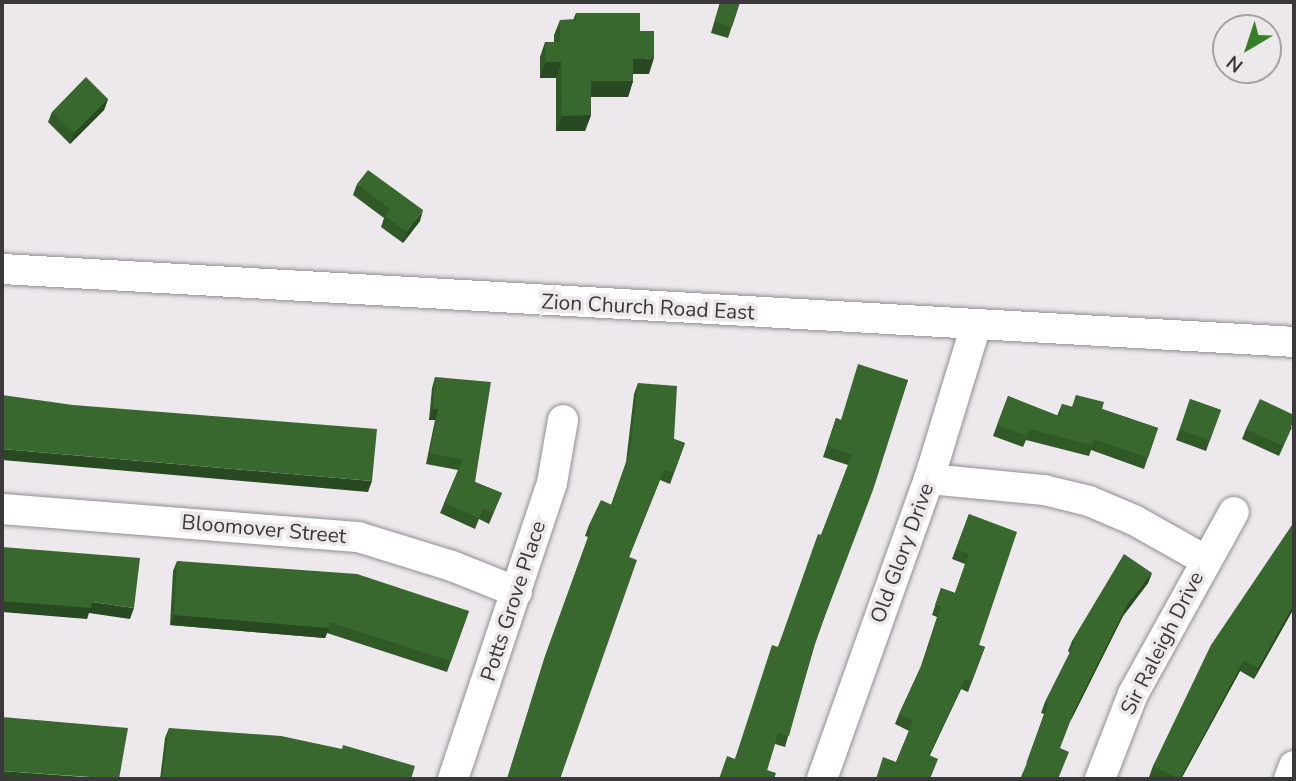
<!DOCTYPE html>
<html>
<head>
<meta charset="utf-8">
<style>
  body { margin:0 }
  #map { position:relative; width:1296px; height:781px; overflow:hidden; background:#ece8ec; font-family:"Nunito Sans",sans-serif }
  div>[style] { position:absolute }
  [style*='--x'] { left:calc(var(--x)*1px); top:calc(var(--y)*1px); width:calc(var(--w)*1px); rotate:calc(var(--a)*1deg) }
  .roads { filter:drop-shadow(0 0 2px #928e92) drop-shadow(0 0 2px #928e92) }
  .minor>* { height:30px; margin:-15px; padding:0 15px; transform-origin:15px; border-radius:15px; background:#fff }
  .wall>* { inset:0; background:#315928 }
  .shaded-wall>* { inset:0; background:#284921 }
  .building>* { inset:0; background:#39682f }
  span { translate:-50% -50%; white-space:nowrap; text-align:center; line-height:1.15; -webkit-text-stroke:7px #ece8ec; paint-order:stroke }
  .street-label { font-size:21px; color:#3a383a }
  .frame { position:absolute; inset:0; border:4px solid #3a383a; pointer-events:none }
  .north { position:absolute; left:1212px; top:14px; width:70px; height:70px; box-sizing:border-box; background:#ece8ec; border:2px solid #a5a2a5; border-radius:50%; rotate:219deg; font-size:19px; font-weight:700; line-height:28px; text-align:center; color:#3a383a }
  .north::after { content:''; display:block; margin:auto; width:24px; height:32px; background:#388026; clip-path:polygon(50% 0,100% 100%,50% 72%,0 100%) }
</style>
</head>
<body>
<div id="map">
  <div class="roads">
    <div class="minor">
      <div style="--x:2;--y:269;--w:1294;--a:3.23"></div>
      <div style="--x:929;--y:479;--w:116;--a:5.5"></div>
      <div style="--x:1044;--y:490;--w:46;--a:13.7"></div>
      <div style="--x:1089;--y:501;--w:49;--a:22.9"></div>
      <div style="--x:1134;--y:520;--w:81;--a:29.4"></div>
      <div style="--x:2;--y:509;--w:357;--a:4.5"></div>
      <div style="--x:358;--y:537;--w:98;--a:17.1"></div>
      <div style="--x:452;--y:566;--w:70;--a:21.8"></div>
      <div style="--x:453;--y:779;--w:312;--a:-71.5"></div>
      <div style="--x:552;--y:483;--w:64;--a:-80.1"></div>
      <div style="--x:822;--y:779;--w:319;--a:-70.4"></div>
      <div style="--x:929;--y:479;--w:161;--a:-73"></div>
      <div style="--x:1100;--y:779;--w:91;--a:-68.8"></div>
      <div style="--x:1133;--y:694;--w:208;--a:-61"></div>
      <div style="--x:1289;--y:779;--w:14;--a:-69"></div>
    </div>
  </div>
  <div class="wall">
    <div style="clip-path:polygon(720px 2px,740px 2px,728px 38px,711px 33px)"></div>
    <div style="clip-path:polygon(576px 13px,640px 31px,649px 74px,633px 74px,633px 81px,628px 97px,591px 97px,591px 115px,585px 131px,556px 131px,556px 78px,540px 78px,540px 57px,545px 42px,554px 42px,554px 35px,560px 20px,573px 20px)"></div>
    <div style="clip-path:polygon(108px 99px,104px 110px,70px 144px,48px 122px,52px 112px)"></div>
    <div style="clip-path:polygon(357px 184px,420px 221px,403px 243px,381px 227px,384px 218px,353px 195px)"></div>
    <div style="clip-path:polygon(435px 377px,475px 482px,502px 493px,489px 524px,479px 519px,475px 529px,440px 513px,458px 470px,426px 464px,435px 420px,429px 420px,432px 388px)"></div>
    <div style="clip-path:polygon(908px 380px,815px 644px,785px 747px,775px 744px,767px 770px,735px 759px,848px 465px,823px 457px,836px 418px,841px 420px)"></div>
    <div style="clip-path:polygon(638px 383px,674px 439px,685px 443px,670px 484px,660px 480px,629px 557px,560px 779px,507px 779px,544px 659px,588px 537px,585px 536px,589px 525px,611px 505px,626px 462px,634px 394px)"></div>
    <div style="clip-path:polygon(1076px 395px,1102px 409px,1158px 428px,1144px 469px,1091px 450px,1089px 456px,1026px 440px,1023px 447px,993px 436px,1008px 396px,1057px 416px,1062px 404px,1072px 407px)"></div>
    <div style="clip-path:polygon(1190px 399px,1221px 410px,1206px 451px,1176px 440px)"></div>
    <div style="clip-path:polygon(1292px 427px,1279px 456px,1242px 439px,1246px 429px)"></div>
    <div style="clip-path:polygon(969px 514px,979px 645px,985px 647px,968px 692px,961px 689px,930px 755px,896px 762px,909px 731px,895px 724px,899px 714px,921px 666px,937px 617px,932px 615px,941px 588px,955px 593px,965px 564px,952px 559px)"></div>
    <div style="clip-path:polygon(1294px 522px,1294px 608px,1254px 679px,1240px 671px,1181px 779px,1154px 779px,1149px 777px,1153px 766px)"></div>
    <div style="clip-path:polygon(177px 561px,469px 611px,447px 672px,327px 633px,325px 638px,170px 625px,173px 571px)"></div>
    <div style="clip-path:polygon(1152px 573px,1148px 583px,1123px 616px,1071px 720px,1026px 764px,1044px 714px,1041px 713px,1045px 702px,1070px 653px,1068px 651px,1072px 641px)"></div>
    <div style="clip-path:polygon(169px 728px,411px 779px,160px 779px,165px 738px)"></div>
  </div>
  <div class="shaded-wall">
    <div style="clip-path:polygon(654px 58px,649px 74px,627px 74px,633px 59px)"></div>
    <div style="clip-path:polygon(546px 62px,561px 62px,556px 78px,540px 78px)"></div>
    <div style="clip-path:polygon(591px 81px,633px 81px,628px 97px,585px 97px)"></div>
    <div style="clip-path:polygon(108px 99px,104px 110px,70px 144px,74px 133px)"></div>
    <div style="clip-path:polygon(591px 115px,585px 131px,556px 131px,562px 116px)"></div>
    <div style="clip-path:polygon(423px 210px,420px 221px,403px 243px,407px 232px)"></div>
    <div style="clip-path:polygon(433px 409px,438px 409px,435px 420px,429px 420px)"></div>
    <div style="clip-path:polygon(2px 449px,372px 481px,368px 492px,2px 460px)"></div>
    <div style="clip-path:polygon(1152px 573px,1148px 583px,1123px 616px,1071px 720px,1075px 709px,1127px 605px)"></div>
    <div style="clip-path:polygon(2px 601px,92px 602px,134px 608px,130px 619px,89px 613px,87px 619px,2px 612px)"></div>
    <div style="clip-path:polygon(1294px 604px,1294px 608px,1254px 679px,1258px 668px)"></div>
    <div style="clip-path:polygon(174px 615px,329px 628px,325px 638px,170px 625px)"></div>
    <div style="clip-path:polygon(1244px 660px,1240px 671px,1181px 779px,1179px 779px)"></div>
    <div style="clip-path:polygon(965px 679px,961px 689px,925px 765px,929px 755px)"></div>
    <div style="clip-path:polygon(2px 771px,112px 779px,2px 779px)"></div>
  </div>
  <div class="building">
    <div style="clip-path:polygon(721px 2px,740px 2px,732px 27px,715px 22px)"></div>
    <div style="clip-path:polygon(576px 13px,640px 13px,640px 31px,654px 31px,654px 58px,633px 59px,633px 81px,591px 81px,591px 115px,562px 116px,561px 62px,546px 62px,545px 42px,560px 42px,560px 20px,576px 19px)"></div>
    <div style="clip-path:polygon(86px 77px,108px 99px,74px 133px,52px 112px)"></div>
    <div style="clip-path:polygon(368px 170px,423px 210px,407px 232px,385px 216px,390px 209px,357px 184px)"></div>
    <div style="clip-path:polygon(858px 364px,908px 380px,873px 490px,815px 642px,789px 736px,778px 733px,767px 770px,776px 773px,774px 779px,719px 779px,727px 756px,735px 759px,772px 645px,778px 647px,818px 534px,821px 535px,852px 455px,827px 446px,836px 418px,841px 420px)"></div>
    <div style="clip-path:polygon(435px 377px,491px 382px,475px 482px,502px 493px,493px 513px,483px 509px,479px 518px,444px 503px,463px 460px,430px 453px,438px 409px,433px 409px)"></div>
    <div style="clip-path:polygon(638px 383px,677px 386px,674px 439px,685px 443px,674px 473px,664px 470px,629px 557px,637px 560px,560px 779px,507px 779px,548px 648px,592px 527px,589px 525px,601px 500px,612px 505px,630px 451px)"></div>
    <div style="clip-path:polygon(2px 395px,73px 405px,377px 429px,372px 481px,2px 449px)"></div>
    <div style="clip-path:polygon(1076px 395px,1104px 402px,1102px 409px,1158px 428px,1148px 458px,1094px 439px,1092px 445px,1030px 429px,1027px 436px,997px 425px,1008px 396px,1059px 416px,1062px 404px,1073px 407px)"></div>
    <div style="clip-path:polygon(1190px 399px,1221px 410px,1210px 440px,1180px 430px)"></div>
    <div style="clip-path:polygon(1260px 399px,1294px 415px,1294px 420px,1283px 446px,1246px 429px)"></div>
    <div style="clip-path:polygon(969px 514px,1017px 532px,979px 645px,985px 647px,972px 681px,965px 679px,929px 755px,938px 759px,930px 779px,876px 779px,883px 757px,896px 762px,913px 721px,899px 714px,923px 663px,941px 606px,935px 605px,941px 588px,955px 593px,969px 554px,956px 549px)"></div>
    <div style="clip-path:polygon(1294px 522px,1294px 604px,1258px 668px,1244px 660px,1180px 779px,1153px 766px,1211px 645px)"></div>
    <div style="clip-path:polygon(2px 547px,140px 558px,134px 608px,92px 602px,91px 608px,2px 601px)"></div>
    <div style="clip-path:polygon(1124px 554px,1152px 573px,1127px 605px,1075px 709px,1060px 748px,1069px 752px,1058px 779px,1020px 779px,1027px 763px,1048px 704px,1045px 702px,1075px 642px,1072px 641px)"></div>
    <div style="clip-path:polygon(177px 561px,357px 574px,469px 611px,451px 661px,329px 622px,329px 628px,174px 615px)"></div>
    <div style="clip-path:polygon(2px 717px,128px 728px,119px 779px,2px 771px)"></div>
    <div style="clip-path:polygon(169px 728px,281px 736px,342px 749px,343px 745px,415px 766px,411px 779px,162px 779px)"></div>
  </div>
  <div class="street-label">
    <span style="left:648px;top:307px;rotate:3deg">Zion Church Road East</span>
    <span style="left:264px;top:529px;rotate:5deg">Bloomover Street</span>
    <span style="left:902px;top:553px;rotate:-70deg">Old Glory Drive</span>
    <span style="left:513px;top:601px;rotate:-72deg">Potts Grove Place</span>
    <span style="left:1162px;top:643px;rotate:-63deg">Sir Raleigh Drive</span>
  </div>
  <div class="frame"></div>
  <div class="north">N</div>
</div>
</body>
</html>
